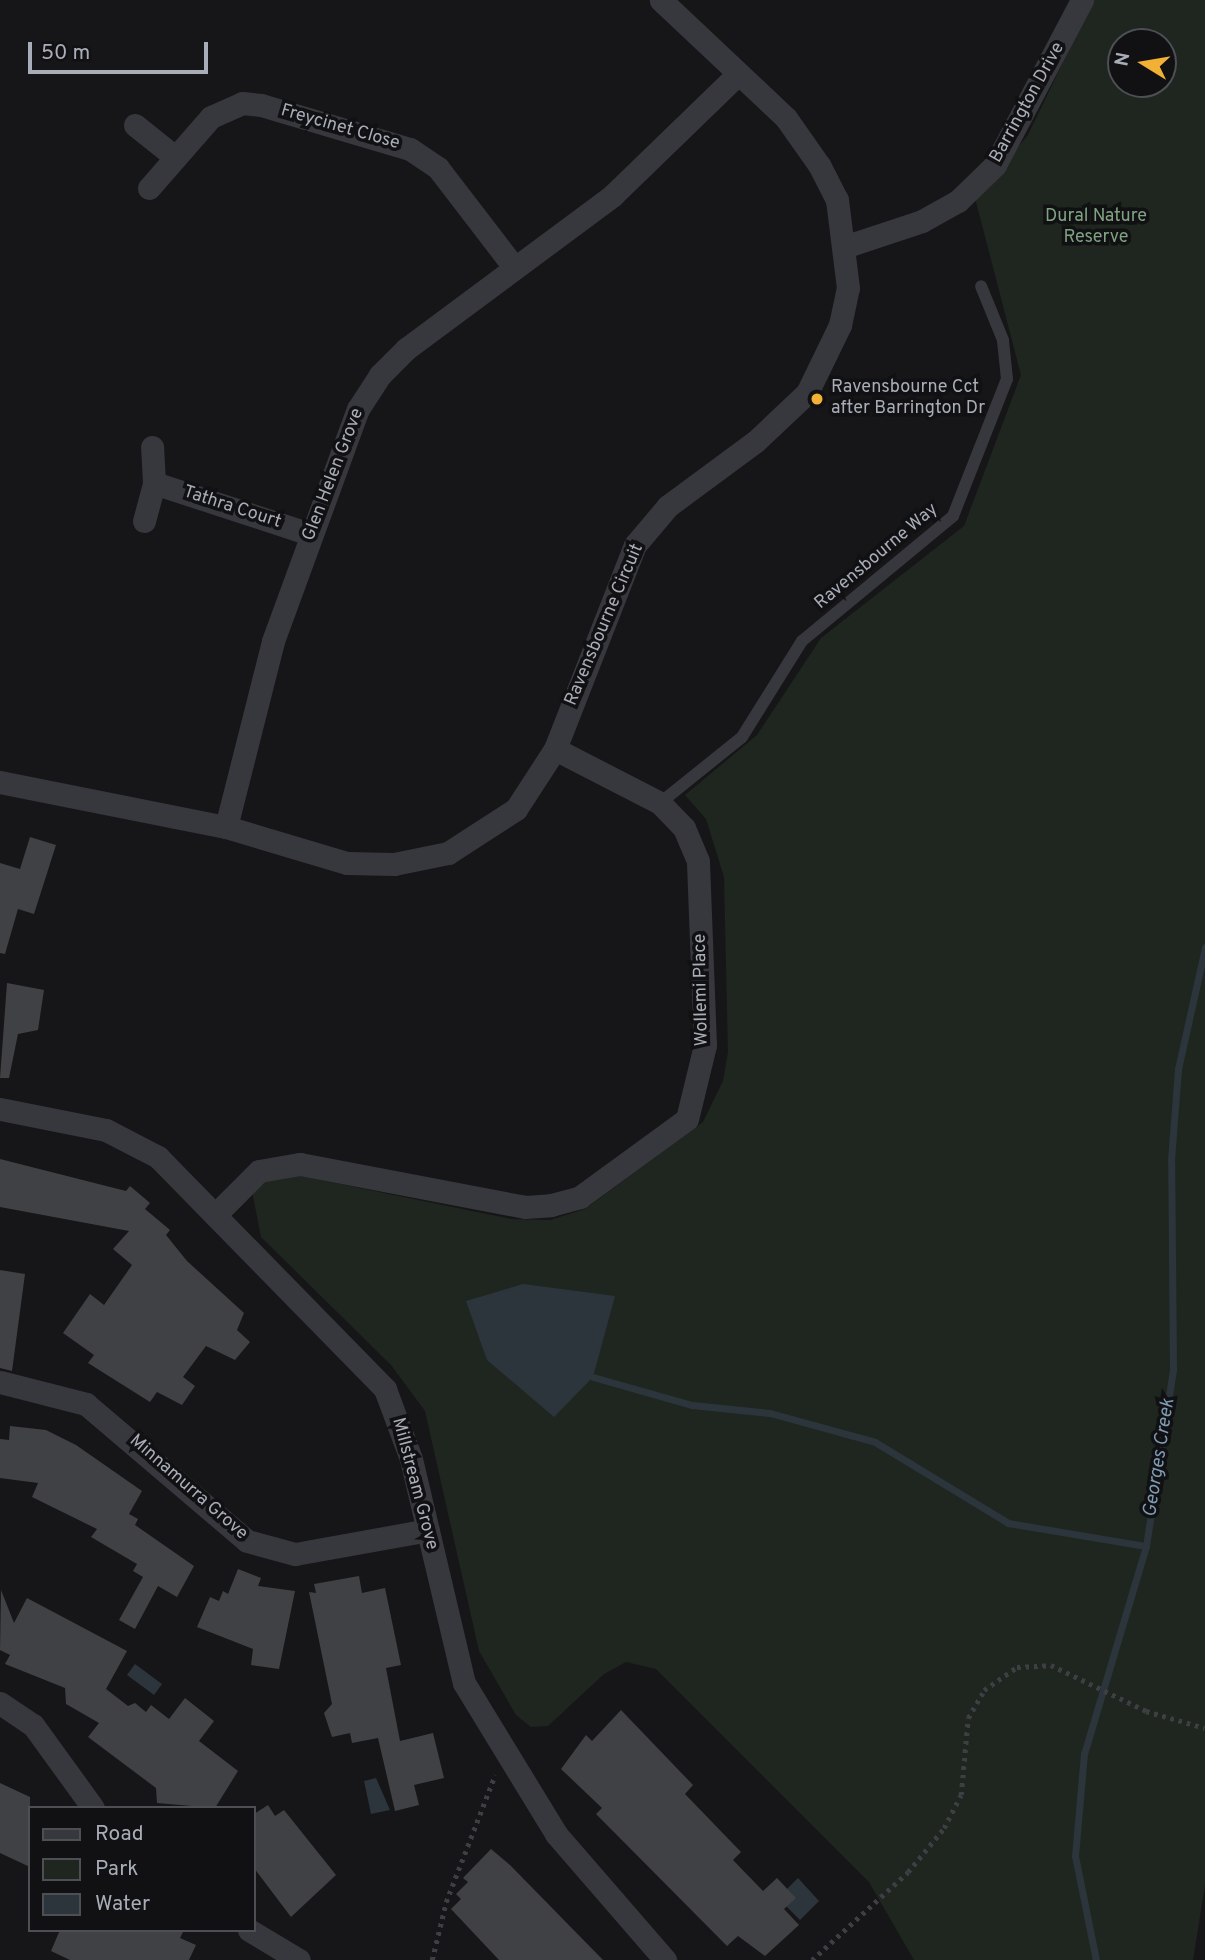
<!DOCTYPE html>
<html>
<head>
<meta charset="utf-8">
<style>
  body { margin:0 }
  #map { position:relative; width:1205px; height:1960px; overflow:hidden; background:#161618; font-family:Overpass,sans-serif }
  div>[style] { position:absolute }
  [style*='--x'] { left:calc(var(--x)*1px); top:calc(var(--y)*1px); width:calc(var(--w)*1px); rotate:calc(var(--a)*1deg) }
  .green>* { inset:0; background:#1e261f }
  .water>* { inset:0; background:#2c353c }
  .stream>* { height:7px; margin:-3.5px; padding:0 3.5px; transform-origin:3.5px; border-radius:3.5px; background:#2c353c }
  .building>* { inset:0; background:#404145 }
  .path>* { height:4.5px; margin-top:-2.25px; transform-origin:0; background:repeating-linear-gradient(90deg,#3d3f44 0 3.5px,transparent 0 8.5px) }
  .service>* { height:12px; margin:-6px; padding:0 6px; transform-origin:6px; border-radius:6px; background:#37383d }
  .minor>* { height:23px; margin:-11.5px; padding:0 11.5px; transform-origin:11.5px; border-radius:11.5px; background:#37383d }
  .dots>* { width:19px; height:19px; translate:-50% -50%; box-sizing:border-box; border:4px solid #111113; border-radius:50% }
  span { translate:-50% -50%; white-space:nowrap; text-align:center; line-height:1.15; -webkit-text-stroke:7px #111113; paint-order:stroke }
  .street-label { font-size:18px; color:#a8adb8 }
  .park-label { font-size:18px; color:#7fa381 }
  .poi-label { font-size:18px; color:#a8adb8 }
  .left { translate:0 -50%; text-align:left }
  .water-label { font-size:19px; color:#7f9bb3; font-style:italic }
  .legend { position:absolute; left:28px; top:1806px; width:228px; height:126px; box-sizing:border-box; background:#111113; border:2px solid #4d4f55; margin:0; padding:9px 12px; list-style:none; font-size:21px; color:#a8adb8 }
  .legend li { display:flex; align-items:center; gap:14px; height:35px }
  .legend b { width:35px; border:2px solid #4d4f55 }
  .north { position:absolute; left:1107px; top:28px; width:70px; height:70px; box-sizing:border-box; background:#111113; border:2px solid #4d4f55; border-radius:50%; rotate:281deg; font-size:19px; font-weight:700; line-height:28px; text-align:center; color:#a8adb8 }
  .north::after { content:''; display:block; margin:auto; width:24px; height:32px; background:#f2b134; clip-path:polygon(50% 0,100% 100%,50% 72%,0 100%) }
  .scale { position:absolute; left:28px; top:42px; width:180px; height:32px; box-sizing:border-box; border:4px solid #a8adb8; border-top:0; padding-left:9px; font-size:21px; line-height:24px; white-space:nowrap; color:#a8adb8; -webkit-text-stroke:5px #111113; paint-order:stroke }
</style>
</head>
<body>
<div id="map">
  <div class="green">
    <div style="clip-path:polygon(evenodd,1093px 0,1205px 0,1205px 1885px,1193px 1960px,914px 1960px,869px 1882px,656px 1669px,626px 1662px,604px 1674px,548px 1726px,531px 1727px,516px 1715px,479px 1651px,425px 1411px,391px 1365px,261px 1237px,252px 1191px,271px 1178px,301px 1176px,511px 1219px,550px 1220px,585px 1209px,703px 1122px,723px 1081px,728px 1052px,724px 877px,706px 819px,685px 795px,757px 735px,821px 638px,964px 526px,1021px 375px,975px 198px,1028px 135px,1093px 0,1121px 42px,1163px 42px,1163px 84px,1121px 84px,1121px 42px)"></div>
  </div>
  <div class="water">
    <div style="clip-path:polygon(523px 1284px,615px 1296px,593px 1377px,554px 1417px,487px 1360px,466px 1301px)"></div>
    <div style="clip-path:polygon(135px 1664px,162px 1684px,154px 1695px,127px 1675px)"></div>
    <div style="clip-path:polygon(376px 1778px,390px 1810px,371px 1814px,364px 1781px)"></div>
    <div style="clip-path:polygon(798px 1878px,819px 1901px,800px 1920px,778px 1898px)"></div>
  </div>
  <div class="stream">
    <div style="--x:593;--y:1377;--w:103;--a:15.8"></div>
    <div style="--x:692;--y:1405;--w:78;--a:5.9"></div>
    <div style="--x:770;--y:1413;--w:109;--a:15.4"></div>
    <div style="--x:875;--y:1442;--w:156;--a:31.3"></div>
    <div style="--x:1008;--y:1523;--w:140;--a:9.5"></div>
    <div style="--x:1096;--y:1960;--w:106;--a:-101.4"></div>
    <div style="--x:1075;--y:1856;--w:102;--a:-85"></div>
    <div style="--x:1084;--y:1754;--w:217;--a:-73.4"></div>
    <div style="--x:1146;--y:1546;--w:179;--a:-81.3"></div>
    <div style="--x:1173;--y:1369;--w:209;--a:-90.5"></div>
    <div style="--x:1171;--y:1160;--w:91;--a:-85.6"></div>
    <div style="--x:1178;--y:1069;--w:125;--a:-77.5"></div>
  </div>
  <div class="building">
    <div style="clip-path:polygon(30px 837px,56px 845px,34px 914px,18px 909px,5px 954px,0 953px,0 863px,20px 869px)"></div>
    <div style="clip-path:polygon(7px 983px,44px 990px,38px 1030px,18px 1034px,9px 1078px,0 1078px)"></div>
    <div style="clip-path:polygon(0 1159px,126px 1191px,130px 1186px,150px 1203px,145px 1209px,170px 1230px,166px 1235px,187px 1261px,244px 1313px,237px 1330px,250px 1342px,235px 1360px,206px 1346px,183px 1377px,195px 1386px,182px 1405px,157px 1392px,150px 1402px,88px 1363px,94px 1355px,63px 1333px,90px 1294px,104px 1305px,132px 1265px,113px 1249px,129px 1231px,0 1207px)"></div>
    <div style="clip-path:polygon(0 1270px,25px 1274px,12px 1371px,0 1368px)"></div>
    <div style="clip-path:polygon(10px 1426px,46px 1430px,76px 1445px,142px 1491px,129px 1514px,138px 1519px,135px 1525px,194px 1566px,177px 1597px,158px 1586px,135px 1629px,119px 1620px,143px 1577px,133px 1571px,137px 1564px,91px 1537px,97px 1529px,32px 1497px,38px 1483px,0 1478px,0 1439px,9px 1440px)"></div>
    <div style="clip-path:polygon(238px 1569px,261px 1578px,258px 1586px,295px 1591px,279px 1669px,251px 1665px,253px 1649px,197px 1627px,210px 1597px,219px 1601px,223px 1591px,228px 1594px)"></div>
    <div style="clip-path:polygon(359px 1576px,362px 1593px,385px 1588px,401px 1665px,386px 1668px,400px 1741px,433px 1733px,444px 1778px,414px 1785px,419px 1805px,395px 1811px,378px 1738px,352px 1743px,350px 1733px,332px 1737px,324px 1713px,332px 1704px,309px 1592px,316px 1593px,314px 1584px)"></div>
    <div style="clip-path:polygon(1px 1590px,14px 1623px,27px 1598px,127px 1651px,106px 1689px,128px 1706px,135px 1703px,146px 1712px,151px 1705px,169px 1719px,185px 1698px,214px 1721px,199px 1741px,238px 1771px,215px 1808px,157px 1803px,156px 1788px,88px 1737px,99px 1723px,66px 1704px,65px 1688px,5px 1664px,10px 1655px,0 1650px)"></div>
    <div style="clip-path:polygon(621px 1710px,693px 1785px,685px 1794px,741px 1852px,733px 1860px,763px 1891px,777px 1878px,796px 1898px,784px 1909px,799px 1925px,765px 1956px,738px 1936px,727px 1946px,596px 1814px,602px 1808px,561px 1769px,586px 1735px,592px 1741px)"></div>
    <div style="clip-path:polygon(0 1783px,30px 1797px,30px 1867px,0 1853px)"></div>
    <div style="clip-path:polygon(268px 1805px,275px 1816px,284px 1810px,336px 1875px,291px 1917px,254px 1868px,254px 1814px)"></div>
    <div style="clip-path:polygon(491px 1849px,510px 1865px,603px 1960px,499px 1960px,451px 1909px,461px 1899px,456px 1894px,468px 1882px,463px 1878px)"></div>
    <div style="clip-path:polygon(60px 1930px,184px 1930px,180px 1938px,196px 1945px,189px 1960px,70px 1960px,51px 1951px)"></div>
  </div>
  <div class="path">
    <div style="--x:432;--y:1960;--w:60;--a:-76.4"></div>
    <div style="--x:446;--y:1902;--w:136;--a:-68.9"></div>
    <div style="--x:812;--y:1960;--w:130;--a:-42.5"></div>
    <div style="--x:908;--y:1872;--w:57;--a:-50.7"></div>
    <div style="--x:944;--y:1828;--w:37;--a:-63"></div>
    <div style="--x:961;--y:1795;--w:77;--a:-84.8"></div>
    <div style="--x:968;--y:1718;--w:32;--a:-60"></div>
    <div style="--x:984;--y:1690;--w:40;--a:-34.9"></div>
    <div style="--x:1017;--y:1667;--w:34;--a:-3"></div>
    <div style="--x:1051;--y:1665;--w:106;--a:25.8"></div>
    <div style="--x:1146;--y:1711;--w:61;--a:16.1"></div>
  </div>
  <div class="service">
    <div style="--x:660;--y:803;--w:105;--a:-38.8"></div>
    <div style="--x:742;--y:737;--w:113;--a:-58"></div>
    <div style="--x:802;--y:641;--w:196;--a:-39.6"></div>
    <div style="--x:953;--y:516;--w:147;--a:-68.5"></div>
    <div style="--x:1007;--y:379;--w:39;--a:-96"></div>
    <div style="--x:1003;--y:340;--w:58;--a:-112.2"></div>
  </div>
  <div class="minor">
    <div style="--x:135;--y:125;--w:51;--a:38.7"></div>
    <div style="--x:149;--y:188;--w:94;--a:-48.9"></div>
    <div style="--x:211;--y:117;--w:34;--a:-24"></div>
    <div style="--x:242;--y:103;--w:19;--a:6"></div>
    <div style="--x:261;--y:105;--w:155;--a:16.5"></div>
    <div style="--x:410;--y:149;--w:34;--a:34"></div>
    <div style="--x:438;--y:168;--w:125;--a:52.5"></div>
    <div style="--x:847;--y:246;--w:79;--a:-18.4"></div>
    <div style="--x:922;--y:221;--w:41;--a:-29.1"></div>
    <div style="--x:958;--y:201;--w:52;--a:-44.2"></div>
    <div style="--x:995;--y:165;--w:187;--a:-62.2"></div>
    <div style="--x:154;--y:483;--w:164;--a:18.1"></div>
    <div style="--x:144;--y:521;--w:39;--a:-75"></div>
    <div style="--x:154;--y:483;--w:36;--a:-93"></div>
    <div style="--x:0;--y:782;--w:230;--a:11.3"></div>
    <div style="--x:226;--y:827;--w:126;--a:16.6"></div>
    <div style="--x:347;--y:863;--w:47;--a:1.2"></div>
    <div style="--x:394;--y:864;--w:55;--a:-11.5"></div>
    <div style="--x:448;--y:853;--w:81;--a:-32.9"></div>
    <div style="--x:516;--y:809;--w:72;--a:-57"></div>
    <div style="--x:555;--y:749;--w:219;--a:-68.6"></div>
    <div style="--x:635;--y:545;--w:51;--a:-49.8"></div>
    <div style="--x:668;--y:506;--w:109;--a:-36.5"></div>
    <div style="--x:756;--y:441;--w:70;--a:-43.3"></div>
    <div style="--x:807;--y:393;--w:76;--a:-64.1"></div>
    <div style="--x:840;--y:325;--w:38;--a:-78"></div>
    <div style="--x:848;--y:288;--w:89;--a:-97.1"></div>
    <div style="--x:837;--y:200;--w:39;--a:-117"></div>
    <div style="--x:819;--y:165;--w:57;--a:-125.1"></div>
    <div style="--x:786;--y:118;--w:172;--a:-136.7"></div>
    <div style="--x:226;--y:827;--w:192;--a:-75.8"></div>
    <div style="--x:273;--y:641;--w:247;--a:-69.9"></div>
    <div style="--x:358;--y:409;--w:40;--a:-57.1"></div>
    <div style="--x:380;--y:375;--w:37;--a:-45"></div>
    <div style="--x:406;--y:349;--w:258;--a:-36.6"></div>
    <div style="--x:613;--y:195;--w:174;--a:-44.1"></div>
    <div style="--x:0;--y:1109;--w:108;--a:11.2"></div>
    <div style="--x:106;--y:1130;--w:59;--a:27.4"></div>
    <div style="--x:158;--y:1157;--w:325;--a:45.6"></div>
    <div style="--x:385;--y:1389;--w:75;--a:69.6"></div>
    <div style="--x:411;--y:1459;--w:230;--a:76.7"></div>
    <div style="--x:464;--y:1683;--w:177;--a:58.6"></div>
    <div style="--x:556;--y:1834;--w:167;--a:49.1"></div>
    <div style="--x:215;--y:1215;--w:62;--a:-45"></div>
    <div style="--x:259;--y:1171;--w:42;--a:-9.7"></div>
    <div style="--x:300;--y:1164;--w:229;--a:10.8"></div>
    <div style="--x:525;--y:1207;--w:26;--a:-4"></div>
    <div style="--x:551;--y:1205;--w:30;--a:-15"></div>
    <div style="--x:580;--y:1197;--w:132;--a:-36.1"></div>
    <div style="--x:687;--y:1119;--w:76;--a:-76.3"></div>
    <div style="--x:705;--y:1045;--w:184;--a:-92.2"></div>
    <div style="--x:698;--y:861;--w:36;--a:-113"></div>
    <div style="--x:684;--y:828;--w:35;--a:-134"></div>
    <div style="--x:660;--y:803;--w:118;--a:-152.8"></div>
    <div style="--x:0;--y:1382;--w:89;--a:14.3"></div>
    <div style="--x:86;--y:1404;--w:211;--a:40.4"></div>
    <div style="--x:247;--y:1541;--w:50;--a:15.2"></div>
    <div style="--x:295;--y:1554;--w:135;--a:-10.2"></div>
    <div style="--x:0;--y:1703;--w:40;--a:34"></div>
    <div style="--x:33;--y:1725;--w:102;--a:54.1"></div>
    <div style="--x:249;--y:1930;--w:58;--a:31"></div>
  </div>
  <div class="dots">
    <div style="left:817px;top:399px;background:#f2b134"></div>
  </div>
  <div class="street-label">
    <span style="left:1028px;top:103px;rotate:-61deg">Barrington Drive</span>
    <span style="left:340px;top:128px;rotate:16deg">Freycinet Close</span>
    <span style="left:334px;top:475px;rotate:-69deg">Glen Helen Grove</span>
    <span style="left:232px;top:508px;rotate:18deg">Tathra Court</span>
    <span style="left:877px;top:557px;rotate:-40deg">Ravensbourne Way</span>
    <span style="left:605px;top:625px;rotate:-67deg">Ravensbourne Circuit</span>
    <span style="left:702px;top:990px;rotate:-91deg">Wollemi Place</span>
    <span style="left:414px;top:1484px;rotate:75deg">Millstream Grove</span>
    <span style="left:188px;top:1488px;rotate:41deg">Minnamurra Grove</span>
  </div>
  <div class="park-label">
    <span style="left:1096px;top:228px">Dural Nature<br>Reserve</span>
  </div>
  <div class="poi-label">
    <span class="left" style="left:831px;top:399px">Ravensbourne Cct<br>after Barrington Dr</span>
  </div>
  <div class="water-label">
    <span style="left:1160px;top:1458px;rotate:-81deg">Georges Creek</span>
  </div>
  <ul class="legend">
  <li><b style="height:9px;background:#37383d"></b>Road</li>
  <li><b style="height:19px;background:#1e261f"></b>Park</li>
  <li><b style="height:19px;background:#2c353c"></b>Water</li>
  </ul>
  <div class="north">N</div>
  <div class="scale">50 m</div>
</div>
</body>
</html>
